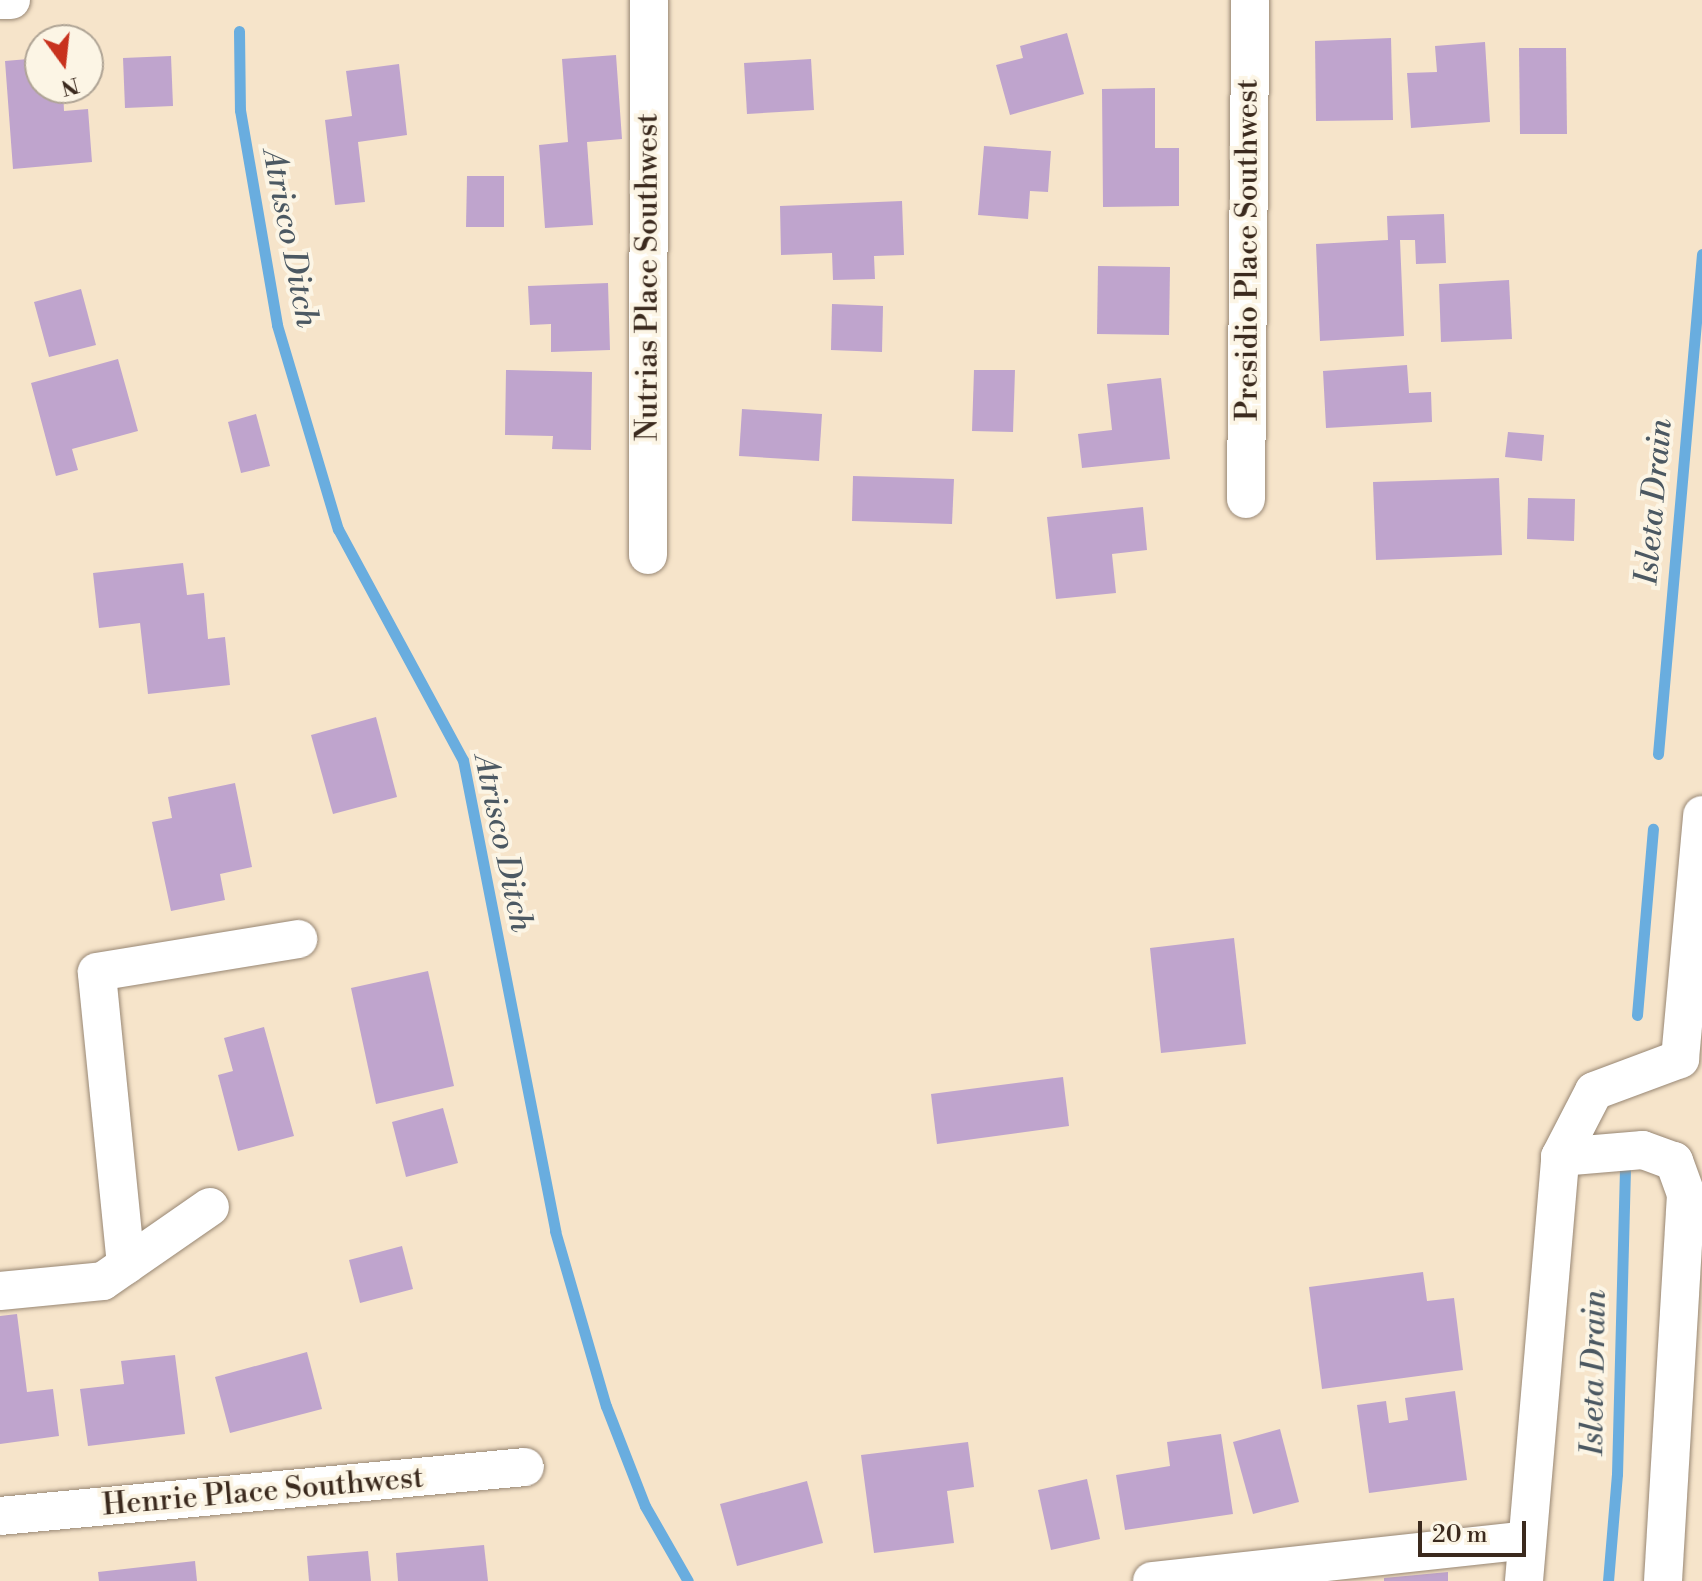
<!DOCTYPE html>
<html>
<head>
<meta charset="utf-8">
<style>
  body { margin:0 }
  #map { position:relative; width:1702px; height:1581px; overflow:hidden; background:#f6e4ca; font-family:"Libre Bodoni",serif }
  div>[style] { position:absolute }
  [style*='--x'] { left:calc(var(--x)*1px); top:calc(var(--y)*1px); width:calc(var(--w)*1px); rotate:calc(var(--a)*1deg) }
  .stream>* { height:11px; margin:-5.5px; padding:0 5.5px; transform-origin:5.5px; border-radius:5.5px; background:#69addf }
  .building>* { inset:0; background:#bfa4cd }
  .roads { filter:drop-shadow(0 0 2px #988774) drop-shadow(0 0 2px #988774) }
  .minor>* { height:38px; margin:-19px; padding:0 19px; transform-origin:19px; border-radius:19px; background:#fff }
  span { translate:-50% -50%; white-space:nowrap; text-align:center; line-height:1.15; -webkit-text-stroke:8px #fcf5e5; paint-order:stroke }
  .street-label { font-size:30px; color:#3b2a1e }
  .water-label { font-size:32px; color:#4b5862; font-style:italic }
  .north { position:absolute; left:24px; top:24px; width:80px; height:80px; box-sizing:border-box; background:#fcf5e5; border:2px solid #afa495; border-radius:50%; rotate:165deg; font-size:22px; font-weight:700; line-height:32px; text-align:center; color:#3b2a1e }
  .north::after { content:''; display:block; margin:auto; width:28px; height:36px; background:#c8321e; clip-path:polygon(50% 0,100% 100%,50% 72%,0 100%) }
  .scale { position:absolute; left:1418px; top:1521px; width:108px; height:36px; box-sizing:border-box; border:4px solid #3b2a1e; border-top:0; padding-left:10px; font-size:24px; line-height:28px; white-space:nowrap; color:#3b2a1e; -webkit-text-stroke:6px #fcf5e5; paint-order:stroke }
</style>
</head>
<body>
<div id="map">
  <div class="stream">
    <div style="--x:239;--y:31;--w:79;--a:89.3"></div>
    <div style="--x:240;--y:110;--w:218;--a:80.2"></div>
    <div style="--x:277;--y:325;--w:213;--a:73.4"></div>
    <div style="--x:338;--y:529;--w:263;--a:61.6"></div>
    <div style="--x:463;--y:760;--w:480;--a:78.9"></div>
    <div style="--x:555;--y:1231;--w:182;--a:73.8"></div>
    <div style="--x:606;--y:1406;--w:107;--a:68.7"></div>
    <div style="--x:645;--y:1506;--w:86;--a:60.2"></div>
    <div style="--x:1658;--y:754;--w:502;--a:-84.97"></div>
    <div style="--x:1637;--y:1015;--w:187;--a:-85.1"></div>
    <div style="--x:1608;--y:1581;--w:107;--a:-85.2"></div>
    <div style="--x:1617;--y:1474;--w:308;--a:-88.5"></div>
  </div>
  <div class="building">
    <div style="clip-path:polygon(1067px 33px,1084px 94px,1010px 115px,996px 65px,1023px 58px,1020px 46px)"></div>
    <div style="clip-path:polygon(1391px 38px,1393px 120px,1316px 121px,1315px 41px)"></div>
    <div style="clip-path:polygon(1485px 42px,1490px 122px,1411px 128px,1407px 73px,1437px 72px,1435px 46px)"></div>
    <div style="clip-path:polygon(1519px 48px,1566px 48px,1567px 134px,1520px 134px)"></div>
    <div style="clip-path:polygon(616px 55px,622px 139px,587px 142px,593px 225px,545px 228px,539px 145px,568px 142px,562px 59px)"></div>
    <div style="clip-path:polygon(171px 56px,173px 106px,125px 108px,123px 58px)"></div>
    <div style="clip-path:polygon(40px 58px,40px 88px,63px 88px,64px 111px,88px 109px,92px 162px,13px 169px,5px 61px)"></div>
    <div style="clip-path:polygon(811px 59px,814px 110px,747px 114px,744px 63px)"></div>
    <div style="clip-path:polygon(399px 64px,407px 135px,358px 142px,365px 202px,335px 205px,325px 120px,352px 116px,346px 71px)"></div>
    <div style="clip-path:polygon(1155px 88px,1155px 148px,1179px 148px,1179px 206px,1103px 207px,1102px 89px)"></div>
    <div style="clip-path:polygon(984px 146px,1051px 151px,1048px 192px,1030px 191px,1028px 219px,978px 215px)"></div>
    <div style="clip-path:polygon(467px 176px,504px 176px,504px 227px,466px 227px)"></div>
    <div style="clip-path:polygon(902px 201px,904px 255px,874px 256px,875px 279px,833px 280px,832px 253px,781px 255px,780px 206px)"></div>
    <div style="clip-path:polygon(1444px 214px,1446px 263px,1416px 264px,1415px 240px,1400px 240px,1404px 336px,1320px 341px,1316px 244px,1388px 240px,1387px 216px)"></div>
    <div style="clip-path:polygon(1098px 266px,1170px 267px,1169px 335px,1097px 334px)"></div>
    <div style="clip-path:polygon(1509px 280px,1512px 339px,1441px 342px,1439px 284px)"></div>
    <div style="clip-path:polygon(608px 283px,610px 350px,551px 352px,551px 324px,530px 325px,528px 286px)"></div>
    <div style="clip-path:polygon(81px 289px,96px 345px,49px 357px,34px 302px)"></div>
    <div style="clip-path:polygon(832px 304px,883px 306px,882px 352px,831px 350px)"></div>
    <div style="clip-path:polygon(118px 359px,138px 431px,72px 449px,78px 470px,56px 476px,31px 383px)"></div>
    <div style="clip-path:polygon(1407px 365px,1409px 393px,1431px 392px,1432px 422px,1326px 428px,1323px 371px)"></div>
    <div style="clip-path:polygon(506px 370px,592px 372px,591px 450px,552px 449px,553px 436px,505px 435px)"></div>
    <div style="clip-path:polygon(974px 370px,1015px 370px,1013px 432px,972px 431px)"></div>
    <div style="clip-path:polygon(1161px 378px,1170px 459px,1082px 468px,1078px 434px,1112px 430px,1107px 384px)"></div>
    <div style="clip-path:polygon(742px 409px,822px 414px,819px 461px,739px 456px)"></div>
    <div style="clip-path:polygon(256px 414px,270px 466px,241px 473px,228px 422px)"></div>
    <div style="clip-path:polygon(1508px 432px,1544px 435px,1542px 461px,1505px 457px)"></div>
    <div style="clip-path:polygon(853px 476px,954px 479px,952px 524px,852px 521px)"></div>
    <div style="clip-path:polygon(1499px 478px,1502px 555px,1376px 560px,1373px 482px)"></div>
    <div style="clip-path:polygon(1528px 498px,1575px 499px,1574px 541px,1527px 539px)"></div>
    <div style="clip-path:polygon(1143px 507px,1147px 550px,1112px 554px,1116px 593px,1056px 599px,1047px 517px)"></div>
    <div style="clip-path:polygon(183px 563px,187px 595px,204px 593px,208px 639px,225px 637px,230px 685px,148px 694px,140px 623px,99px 628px,93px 573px)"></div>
    <div style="clip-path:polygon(376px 717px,397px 797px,333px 814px,311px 735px)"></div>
    <div style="clip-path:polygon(235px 783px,252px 867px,220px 874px,225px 900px,171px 911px,152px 822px,172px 818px,168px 797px)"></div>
    <div style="clip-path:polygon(1234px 938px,1246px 1044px,1161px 1053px,1150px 948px)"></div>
    <div style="clip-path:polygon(428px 971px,454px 1086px,376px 1104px,351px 988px)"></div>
    <div style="clip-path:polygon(264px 1027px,294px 1136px,238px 1151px,218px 1075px,233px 1071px,224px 1038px)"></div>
    <div style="clip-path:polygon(1063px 1077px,1069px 1126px,937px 1144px,931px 1094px)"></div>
    <div style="clip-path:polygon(443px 1108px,458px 1163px,406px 1177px,392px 1122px)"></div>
    <div style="clip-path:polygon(402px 1246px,413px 1289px,360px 1303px,349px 1260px)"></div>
    <div style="clip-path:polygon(1423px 1272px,1427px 1301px,1454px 1298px,1463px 1370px,1322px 1389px,1309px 1287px)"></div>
    <div style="clip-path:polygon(17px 1314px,27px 1392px,53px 1389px,59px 1436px,0 1444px,0 1316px)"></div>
    <div style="clip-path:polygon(307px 1352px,322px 1409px,230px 1433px,215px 1377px)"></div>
    <div style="clip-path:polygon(175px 1355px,185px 1434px,88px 1446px,80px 1389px,124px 1384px,121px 1361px)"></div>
    <div style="clip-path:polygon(1455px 1391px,1467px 1480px,1369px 1493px,1357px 1405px,1386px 1401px,1389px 1423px,1408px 1420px,1405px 1398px)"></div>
    <div style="clip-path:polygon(1280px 1429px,1299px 1502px,1253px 1514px,1233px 1442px)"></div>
    <div style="clip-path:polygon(1221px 1434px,1233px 1514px,1125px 1530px,1116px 1475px,1170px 1466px,1167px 1442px)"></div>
    <div style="clip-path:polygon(968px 1442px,974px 1487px,947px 1491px,954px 1543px,874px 1553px,861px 1455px)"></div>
    <div style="clip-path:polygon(1087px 1479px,1100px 1539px,1051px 1550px,1038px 1490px)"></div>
    <div style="clip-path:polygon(807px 1481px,823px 1543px,737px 1566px,720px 1504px)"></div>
    <div style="clip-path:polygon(484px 1545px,488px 1581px,398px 1581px,396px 1553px)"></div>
    <div style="clip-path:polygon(368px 1551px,371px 1581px,309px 1581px,307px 1556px)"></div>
    <div style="clip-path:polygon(195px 1561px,197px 1581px,99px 1581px,98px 1572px)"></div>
    <div style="clip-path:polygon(1448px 1572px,1448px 1581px,1384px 1581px,1384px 1578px)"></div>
  </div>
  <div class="roads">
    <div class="minor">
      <div style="--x:0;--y:0;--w:11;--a:0"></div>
      <div style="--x:1246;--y:499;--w:499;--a:-89.5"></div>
      <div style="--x:648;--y:555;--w:555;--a:-89.9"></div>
      <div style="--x:1560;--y:1157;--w:83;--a:-4.8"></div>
      <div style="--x:1643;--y:1150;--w:33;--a:20"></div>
      <div style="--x:1674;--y:1161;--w:35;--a:70"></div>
      <div style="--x:1686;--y:1194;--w:388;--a:93.4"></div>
      <div style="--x:126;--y:1265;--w:294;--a:-95.7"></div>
      <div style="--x:97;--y:972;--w:204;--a:-9.3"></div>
      <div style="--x:0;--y:1291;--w:103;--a:-5.5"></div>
      <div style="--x:103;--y:1281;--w:130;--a:-34.7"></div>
      <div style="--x:0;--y:1516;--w:527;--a:-5.33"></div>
      <div style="--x:1152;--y:1581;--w:377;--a:-6.2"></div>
      <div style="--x:1524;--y:1581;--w:426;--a:-85.1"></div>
      <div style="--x:1560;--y:1157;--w:74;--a:-62.7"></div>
      <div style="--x:1594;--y:1091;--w:92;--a:-20.4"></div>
      <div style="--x:1680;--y:1059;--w:245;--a:-84.8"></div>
    </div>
  </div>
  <div class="street-label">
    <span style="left:1248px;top:250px;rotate:-90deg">Presidio Place Southwest</span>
    <span style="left:648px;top:277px;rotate:-90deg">Nutrias Place Southwest</span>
    <span style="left:263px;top:1492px;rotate:-5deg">Henrie Place Southwest</span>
  </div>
  <div class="water-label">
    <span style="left:290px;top:238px;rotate:79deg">Atrisco Ditch</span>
    <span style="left:1654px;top:502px;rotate:-85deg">Isleta Drain</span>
    <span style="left:503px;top:843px;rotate:78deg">Atrisco Ditch</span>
    <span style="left:1594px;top:1373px;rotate:-89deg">Isleta Drain</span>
  </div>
  <div class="north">N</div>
  <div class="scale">20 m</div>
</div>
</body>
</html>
